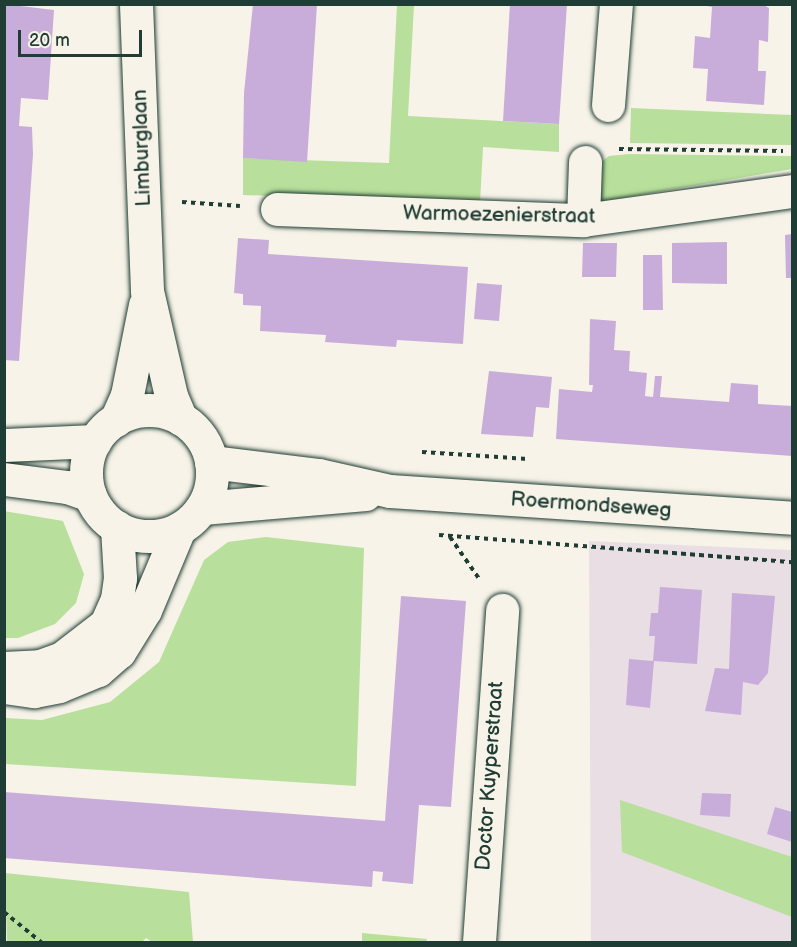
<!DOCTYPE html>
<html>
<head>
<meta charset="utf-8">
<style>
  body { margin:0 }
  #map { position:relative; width:797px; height:947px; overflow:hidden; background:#f7f3e8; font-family:"Balsamiq Sans",sans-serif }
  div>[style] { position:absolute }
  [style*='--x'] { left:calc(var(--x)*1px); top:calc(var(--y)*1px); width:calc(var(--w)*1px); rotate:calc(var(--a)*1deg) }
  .built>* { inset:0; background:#e9dee4 }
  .green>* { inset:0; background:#b8df9b }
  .building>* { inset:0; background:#c8adda }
  .path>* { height:4px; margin-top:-2px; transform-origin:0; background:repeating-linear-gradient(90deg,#1f3d34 0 4.5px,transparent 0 9px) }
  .roads { filter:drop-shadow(0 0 2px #1f3d34) drop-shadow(0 0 2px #1f3d34) }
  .minor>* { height:33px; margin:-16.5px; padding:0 16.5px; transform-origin:16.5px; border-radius:16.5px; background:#f7f3e8 }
  .minor>.ring { margin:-16.5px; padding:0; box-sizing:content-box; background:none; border:33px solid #f7f3e8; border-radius:50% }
  span { translate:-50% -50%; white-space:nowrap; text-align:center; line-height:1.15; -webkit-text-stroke:4.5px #f7f3e8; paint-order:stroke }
  .street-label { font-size:21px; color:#1f3d34 }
  .frame { position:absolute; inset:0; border:6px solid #1f3d34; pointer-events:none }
  .scale { position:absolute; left:18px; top:30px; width:124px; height:27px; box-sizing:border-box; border:3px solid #1f3d34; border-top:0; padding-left:8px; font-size:18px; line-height:21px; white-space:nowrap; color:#1f3d34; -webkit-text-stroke:4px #f7f3e8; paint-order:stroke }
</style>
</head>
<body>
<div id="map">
  <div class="built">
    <div style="clip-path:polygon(589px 541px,792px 550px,792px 942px,591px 942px)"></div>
  </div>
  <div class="green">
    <div style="clip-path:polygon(397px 5px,414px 5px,408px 116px,559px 124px,559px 152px,483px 147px,480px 203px,243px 195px,243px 158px,389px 163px)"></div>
    <div style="clip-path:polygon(631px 108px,792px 115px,792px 145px,630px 143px)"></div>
    <div style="clip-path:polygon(629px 154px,792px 156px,792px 169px,604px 201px,599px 197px,601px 162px,609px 156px)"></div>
    <div style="clip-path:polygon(4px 511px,63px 521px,84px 574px,76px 603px,55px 624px,18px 638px,5px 638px)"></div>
    <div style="clip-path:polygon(266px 537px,364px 548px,356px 786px,5px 764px,5px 718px,42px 720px,110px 702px,159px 662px,204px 560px,228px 542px)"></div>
    <div style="clip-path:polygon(620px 800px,792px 857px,792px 917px,622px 852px)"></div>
    <div style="clip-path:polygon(5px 873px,189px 892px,193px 942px,152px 942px,146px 938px,142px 942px,7px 942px)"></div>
    <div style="clip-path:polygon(362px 933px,427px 939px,426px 942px,362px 942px)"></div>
  </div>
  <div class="building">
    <div style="clip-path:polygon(4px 4px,54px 10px,48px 100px,21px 98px,19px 126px,32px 127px,33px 154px,19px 361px,4px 360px)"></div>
    <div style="clip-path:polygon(253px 4px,317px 4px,307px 162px,243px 158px,244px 93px)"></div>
    <div style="clip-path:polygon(510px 4px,567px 4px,559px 124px,503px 121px)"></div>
    <div style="clip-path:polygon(698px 4px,762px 4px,769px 8px,768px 42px,759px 40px,758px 71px,766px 71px,764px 105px,706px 101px,708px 69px,693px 68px,695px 36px,710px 38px,712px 7px)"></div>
    <div style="clip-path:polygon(792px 234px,792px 278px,786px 278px,785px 235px)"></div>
    <div style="clip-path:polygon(238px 238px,269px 240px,268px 254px,468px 267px,463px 344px,397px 340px,396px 347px,325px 342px,326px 335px,260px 331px,261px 306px,243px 305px,243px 294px,234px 293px)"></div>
    <div style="clip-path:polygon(727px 242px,727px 284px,672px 283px,672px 243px)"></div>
    <div style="clip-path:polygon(583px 243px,617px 243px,616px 277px,582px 277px)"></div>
    <div style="clip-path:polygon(643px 255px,662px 255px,663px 310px,643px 310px)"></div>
    <div style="clip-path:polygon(477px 283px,502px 285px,499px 321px,474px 319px)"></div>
    <div style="clip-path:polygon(590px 319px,616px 321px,614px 350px,630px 351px,629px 371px,647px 373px,645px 396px,653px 397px,655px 376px,662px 376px,660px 397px,729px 402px,731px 383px,758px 385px,758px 404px,792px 406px,792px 456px,556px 439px,559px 389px,592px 392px,593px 385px,589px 385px)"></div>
    <div style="clip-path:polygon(489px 371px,552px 377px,549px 408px,536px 407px,533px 437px,481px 434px)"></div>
    <div style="clip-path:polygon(660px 587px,702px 590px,697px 664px,654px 661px,650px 708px,626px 705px,629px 659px,653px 661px,655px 636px,649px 636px,651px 613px,658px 613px)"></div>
    <div style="clip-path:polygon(732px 593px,775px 596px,768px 673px,758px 685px,743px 682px,741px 715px,705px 711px,715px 668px,729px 669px)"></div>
    <div style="clip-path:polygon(401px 596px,466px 601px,451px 807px,419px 805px,413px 884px,382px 881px,383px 872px,373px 871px,372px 887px,4px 858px,4px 792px,385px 821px)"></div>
    <div style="clip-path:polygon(702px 793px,731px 794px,730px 817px,700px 815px)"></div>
    <div style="clip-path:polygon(775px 807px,792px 812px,792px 842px,767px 834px)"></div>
  </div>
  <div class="path">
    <div style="--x:619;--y:149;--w:164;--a:0.7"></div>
    <div style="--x:182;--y:202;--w:58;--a:3.9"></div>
    <div style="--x:422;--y:452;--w:106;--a:3.8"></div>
    <div style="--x:439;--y:535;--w:354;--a:4.4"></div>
    <div style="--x:450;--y:537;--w:52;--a:55.1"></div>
    <div style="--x:4;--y:912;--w:48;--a:39"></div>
  </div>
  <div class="roads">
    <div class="minor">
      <div style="--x:136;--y:4;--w:287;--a:87.8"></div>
      <div style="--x:147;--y:291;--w:108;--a:77.1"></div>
      <div style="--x:171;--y:396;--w:25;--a:67"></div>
      <div style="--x:608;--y:105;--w:101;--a:-85.5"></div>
      <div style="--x:277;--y:209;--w:306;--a:2.1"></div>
      <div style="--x:583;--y:220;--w:211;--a:-7.9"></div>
      <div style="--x:583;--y:220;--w:58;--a:-88"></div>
      <div class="ring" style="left:86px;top:410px;width:93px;height:93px"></div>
      <div style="--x:116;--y:420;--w:27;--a:-66"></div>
      <div style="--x:127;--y:395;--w:92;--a:-78.7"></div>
      <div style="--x:4;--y:445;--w:91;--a:-2.5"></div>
      <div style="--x:211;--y:462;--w:109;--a:6.9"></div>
      <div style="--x:319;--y:475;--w:73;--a:12.7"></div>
      <div style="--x:390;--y:491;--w:403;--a:3.8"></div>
      <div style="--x:4;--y:479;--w:64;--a:7.2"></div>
      <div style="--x:67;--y:487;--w:24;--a:19"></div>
      <div style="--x:202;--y:508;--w:164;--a:-4.9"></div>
      <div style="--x:4;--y:668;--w:36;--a:-3"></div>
      <div style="--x:40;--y:666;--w:23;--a:-20"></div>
      <div style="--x:62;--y:658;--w:56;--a:-37.7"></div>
      <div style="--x:106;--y:624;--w:27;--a:-66"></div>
      <div style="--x:117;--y:599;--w:21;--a:-82"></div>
      <div style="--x:120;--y:578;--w:51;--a:-93.4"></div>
      <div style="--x:4;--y:687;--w:30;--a:8"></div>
      <div style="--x:34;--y:691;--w:25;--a:-11"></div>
      <div style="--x:59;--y:686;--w:42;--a:-22.3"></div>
      <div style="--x:98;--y:670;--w:28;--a:-41"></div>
      <div style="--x:119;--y:652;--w:49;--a:-58.2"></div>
      <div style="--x:145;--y:610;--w:88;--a:-67.2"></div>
      <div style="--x:479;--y:942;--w:333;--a:-86"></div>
    </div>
  </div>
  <div class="street-label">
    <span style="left:142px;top:148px;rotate:-92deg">Limburglaan</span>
    <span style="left:499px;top:215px;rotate:1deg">Warmoezenierstraat</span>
    <span style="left:591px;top:505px;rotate:4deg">Roermondseweg</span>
    <span style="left:490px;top:776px;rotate:-86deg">Doctor Kuyperstraat</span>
  </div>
  <div class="frame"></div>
  <div class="scale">20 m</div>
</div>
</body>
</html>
